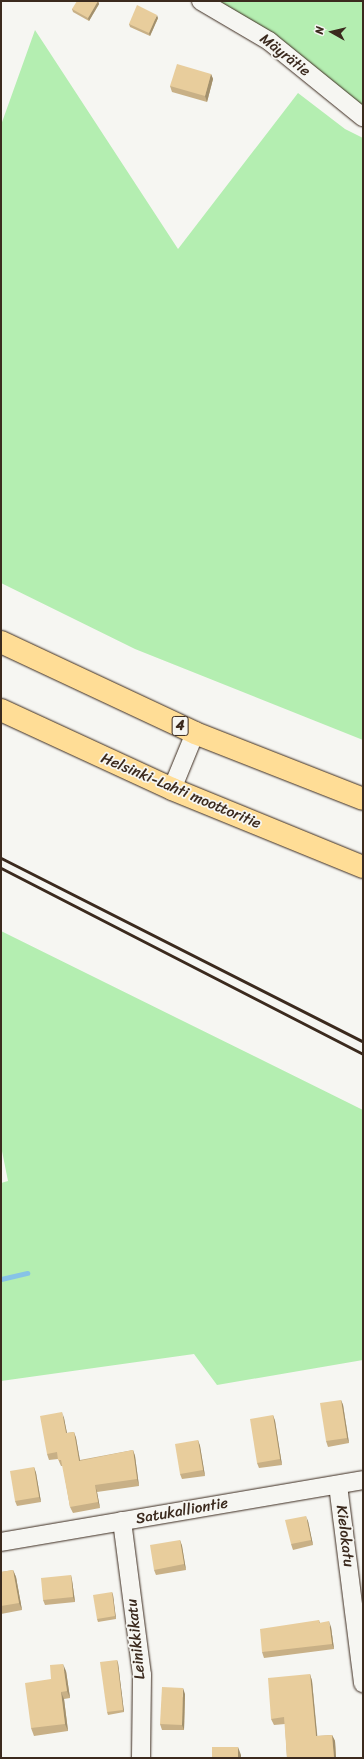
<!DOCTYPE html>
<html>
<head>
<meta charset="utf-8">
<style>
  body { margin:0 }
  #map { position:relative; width:364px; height:1759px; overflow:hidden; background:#f6f6f2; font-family:Sriracha,sans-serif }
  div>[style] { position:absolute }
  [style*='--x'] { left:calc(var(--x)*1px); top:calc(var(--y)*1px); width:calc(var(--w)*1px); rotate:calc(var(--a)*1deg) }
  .green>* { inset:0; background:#b4eeb1 }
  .stream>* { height:5px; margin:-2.5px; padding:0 2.5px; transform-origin:2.5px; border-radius:2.5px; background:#87c3e7 }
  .roads { filter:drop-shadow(0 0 1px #3b2a1e) drop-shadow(0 0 1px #3b2a1e) }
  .minor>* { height:18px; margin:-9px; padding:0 9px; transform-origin:9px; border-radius:9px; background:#f6f6f2 }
  .highway>* { height:22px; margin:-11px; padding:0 11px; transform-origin:11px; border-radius:11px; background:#ffdd96 }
  .rail>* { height:3px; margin:-1.5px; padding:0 1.5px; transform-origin:1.5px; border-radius:1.5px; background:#3b2a1e }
  .wall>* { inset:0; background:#c8b086 }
  .shaded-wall>* { inset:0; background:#a2906d }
  .building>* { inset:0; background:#e8cd9c }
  span { translate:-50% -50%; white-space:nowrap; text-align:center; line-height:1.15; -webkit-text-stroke:3.5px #f6f6f2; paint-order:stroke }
  .shield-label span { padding:1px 3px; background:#f6f6f2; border:1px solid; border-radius:3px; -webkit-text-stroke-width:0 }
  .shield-label { font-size:14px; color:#3b2a1e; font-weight:700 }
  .street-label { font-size:15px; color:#3b2a1e }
  .frame { position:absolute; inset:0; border:2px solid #3b2a1e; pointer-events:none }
  .north { position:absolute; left:312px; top:12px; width:40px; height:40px; -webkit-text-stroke:3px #f6f6f2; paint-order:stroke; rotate:278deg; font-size:11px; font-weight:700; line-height:16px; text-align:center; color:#3b2a1e }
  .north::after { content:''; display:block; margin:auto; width:14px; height:18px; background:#3b2a1e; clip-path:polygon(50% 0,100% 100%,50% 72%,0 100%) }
</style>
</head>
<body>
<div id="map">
  <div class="green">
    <div style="clip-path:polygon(201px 1px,363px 1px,363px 106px)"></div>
    <div style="clip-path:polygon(35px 30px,178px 249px,298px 93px,345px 129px,363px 138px,363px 740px,135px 649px,1px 583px,1px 125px)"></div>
    <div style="clip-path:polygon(1px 931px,363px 1110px,363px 1360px,217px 1385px,194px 1354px,1px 1381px,1px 1183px,8px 1181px,1px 1146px)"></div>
  </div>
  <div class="stream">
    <div style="--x:1;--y:1279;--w:27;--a:-13"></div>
  </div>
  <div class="roads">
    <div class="minor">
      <div style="--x:201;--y:1;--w:79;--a:30.5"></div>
      <div style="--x:269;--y:41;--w:121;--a:39"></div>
      <div style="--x:172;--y:789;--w:61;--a:-67.7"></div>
      <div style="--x:338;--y:1485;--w:200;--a:82.8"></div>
      <div style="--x:122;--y:1521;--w:155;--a:82.6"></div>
      <div style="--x:142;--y:1675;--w:83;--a:90.7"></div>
      <div style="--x:1;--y:1542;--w:367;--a:-9.7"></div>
    </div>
    <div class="highway">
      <div style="--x:1;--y:642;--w:214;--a:25.1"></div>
      <div style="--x:195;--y:733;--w:180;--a:21.4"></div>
      <div style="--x:1;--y:710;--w:188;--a:24.8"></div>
      <div style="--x:172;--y:789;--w:206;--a:22.2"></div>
    </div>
  </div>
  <div class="rail">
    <div style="--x:1;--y:858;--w:406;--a:26.9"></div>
    <div style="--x:1;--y:868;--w:407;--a:27.2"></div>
  </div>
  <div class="wall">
    <div style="clip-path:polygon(98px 1px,99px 4px,89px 21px,73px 12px,72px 9px)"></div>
    <div style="clip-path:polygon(158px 18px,150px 36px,130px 27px,129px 24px)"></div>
    <div style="clip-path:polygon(211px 74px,213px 79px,207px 102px,172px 92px,170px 86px)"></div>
    <div style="clip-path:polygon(341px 1400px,343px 1405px,349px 1443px,328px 1447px,326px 1441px)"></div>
    <div style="clip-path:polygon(273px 1415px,275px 1421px,282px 1465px,259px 1468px,257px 1463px)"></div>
    <div style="clip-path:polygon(64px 1418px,67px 1433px,74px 1432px,76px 1438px,80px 1460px,133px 1450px,135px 1456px,139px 1486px,97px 1492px,100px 1508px,73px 1513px,70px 1507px,63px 1466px,61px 1466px,58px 1459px,49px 1460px,47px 1454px)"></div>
    <div style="clip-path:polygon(198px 1440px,200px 1446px,205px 1476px,182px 1479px,180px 1474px)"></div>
    <div style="clip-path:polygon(34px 1467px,36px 1473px,41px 1502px,17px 1506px,15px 1501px)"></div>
    <div style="clip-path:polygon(308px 1521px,313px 1545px,293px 1550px,291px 1544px)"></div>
    <div style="clip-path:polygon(180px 1540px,182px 1546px,186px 1570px,156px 1575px,154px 1570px)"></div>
    <div style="clip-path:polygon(13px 1570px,16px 1577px,22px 1610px,1px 1614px,1px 1572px)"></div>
    <div style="clip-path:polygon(71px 1575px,72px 1580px,75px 1602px,45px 1605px,43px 1600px)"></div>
    <div style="clip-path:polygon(112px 1592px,113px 1595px,116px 1619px,98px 1622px,97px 1619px)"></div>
    <div style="clip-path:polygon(319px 1620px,320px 1623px,331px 1627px,334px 1649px,264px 1658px,262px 1652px)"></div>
    <div style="clip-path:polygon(117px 1660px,118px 1663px,124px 1712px,108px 1715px,107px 1712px)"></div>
    <div style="clip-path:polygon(66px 1671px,70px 1698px,64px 1699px,68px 1731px,34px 1736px,31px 1728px,51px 1679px)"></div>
    <div style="clip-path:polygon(310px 1674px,312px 1681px,317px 1736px,332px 1735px,335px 1741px,336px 1758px,287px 1758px,285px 1724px,274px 1725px,271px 1719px)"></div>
    <div style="clip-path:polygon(185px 1694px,184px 1730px,162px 1730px,160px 1724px)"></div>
  </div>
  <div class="shaded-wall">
    <div style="clip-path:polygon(98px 1px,99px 4px,89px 21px,88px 18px)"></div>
    <div style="clip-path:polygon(157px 15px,158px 18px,150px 36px,149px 33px)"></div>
    <div style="clip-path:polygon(211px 74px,213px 79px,207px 102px,205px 96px)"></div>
    <div style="clip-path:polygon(341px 1400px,343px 1405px,349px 1443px,347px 1438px)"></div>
    <div style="clip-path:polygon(62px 1412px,64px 1418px,68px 1439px,66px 1433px)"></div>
    <div style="clip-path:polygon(273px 1415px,275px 1421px,282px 1465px,280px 1459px)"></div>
    <div style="clip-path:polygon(74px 1432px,76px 1438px,81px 1467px,79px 1461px)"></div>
    <div style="clip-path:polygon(198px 1440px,200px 1446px,205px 1476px,203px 1470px)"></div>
    <div style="clip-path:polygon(133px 1450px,135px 1456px,139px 1486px,137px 1479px)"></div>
    <div style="clip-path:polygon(34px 1467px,36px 1473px,41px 1502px,39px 1497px)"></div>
    <div style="clip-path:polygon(95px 1485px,97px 1492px,100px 1508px,98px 1502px)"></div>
    <div style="clip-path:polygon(306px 1516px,308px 1521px,313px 1545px,311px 1540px)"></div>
    <div style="clip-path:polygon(180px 1540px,182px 1546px,186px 1570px,184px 1564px)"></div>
    <div style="clip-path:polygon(13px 1570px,16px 1577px,22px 1610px,19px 1603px)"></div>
    <div style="clip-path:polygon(71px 1575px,72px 1580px,75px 1602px,73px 1597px)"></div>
    <div style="clip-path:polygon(112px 1592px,113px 1595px,116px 1619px,115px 1616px)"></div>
    <div style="clip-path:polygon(329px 1621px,331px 1627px,334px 1649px,332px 1644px)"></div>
    <div style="clip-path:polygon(117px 1660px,118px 1663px,124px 1712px,123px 1710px)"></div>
    <div style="clip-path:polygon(63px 1664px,66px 1671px,70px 1698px,67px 1691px)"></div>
    <div style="clip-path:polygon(310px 1674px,312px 1681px,318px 1743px,316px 1736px)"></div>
    <div style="clip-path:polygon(183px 1688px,185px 1694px,184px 1730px,182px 1725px)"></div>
    <div style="clip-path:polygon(61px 1692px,64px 1699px,68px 1731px,65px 1724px)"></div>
    <div style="clip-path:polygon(332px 1735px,335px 1741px,336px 1758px,334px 1758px)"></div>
    <div style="clip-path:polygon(238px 1747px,241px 1755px,241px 1758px,238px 1758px)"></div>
  </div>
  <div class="building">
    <div style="clip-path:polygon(77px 1px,98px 1px,88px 18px,72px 9px)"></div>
    <div style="clip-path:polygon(137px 5px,157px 15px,149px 33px,129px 24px)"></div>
    <div style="clip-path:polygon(177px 64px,211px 74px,205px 96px,170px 86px)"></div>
    <div style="clip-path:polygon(341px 1400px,347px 1438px,326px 1441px,320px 1403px)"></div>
    <div style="clip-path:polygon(62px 1412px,66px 1433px,74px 1432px,79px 1461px,133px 1450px,137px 1479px,95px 1485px,98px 1502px,70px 1507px,61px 1460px,58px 1460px,57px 1452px,47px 1454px,40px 1416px)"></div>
    <div style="clip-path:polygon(273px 1415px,280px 1459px,257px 1463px,250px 1419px)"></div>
    <div style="clip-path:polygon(198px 1440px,203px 1470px,180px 1474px,175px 1444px)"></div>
    <div style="clip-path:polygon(34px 1467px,39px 1497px,15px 1501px,10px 1471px)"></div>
    <div style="clip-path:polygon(306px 1516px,311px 1540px,291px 1544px,285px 1520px)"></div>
    <div style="clip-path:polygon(180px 1540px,184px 1564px,154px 1570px,150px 1545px)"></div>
    <div style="clip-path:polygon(13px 1570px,19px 1603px,1px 1606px,1px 1572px)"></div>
    <div style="clip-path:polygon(71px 1575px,73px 1597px,43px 1600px,41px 1578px)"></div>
    <div style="clip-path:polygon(112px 1592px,115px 1616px,97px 1619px,93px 1595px)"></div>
    <div style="clip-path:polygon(319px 1620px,319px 1623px,329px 1621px,332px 1644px,262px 1652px,260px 1629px)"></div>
    <div style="clip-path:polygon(117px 1660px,123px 1710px,107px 1712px,100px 1662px)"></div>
    <div style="clip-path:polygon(63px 1664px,67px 1691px,61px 1692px,65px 1724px,31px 1728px,25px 1683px,51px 1679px,50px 1665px)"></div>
    <div style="clip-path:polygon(310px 1674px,316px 1736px,332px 1735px,334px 1758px,287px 1758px,284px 1717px,271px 1719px,268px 1678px)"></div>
    <div style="clip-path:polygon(162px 1687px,183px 1688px,182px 1725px,160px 1724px)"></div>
    <div style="clip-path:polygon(212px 1747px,238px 1747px,238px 1758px,212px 1758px)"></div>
  </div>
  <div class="shield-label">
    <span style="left:180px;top:726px">4</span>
  </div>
  <div class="street-label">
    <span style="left:285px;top:55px;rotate:38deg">Mäyrätie</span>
    <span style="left:181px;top:791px;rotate:23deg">Helsinki-Lahti moottoritie</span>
    <span style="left:182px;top:1511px;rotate:-10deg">Satukalliontie</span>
    <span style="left:345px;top:1536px;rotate:83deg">Kielokatu</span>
    <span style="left:136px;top:1639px;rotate:-96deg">Leinikkikatu</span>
  </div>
  <div class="frame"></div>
  <div class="north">N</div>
</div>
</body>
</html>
